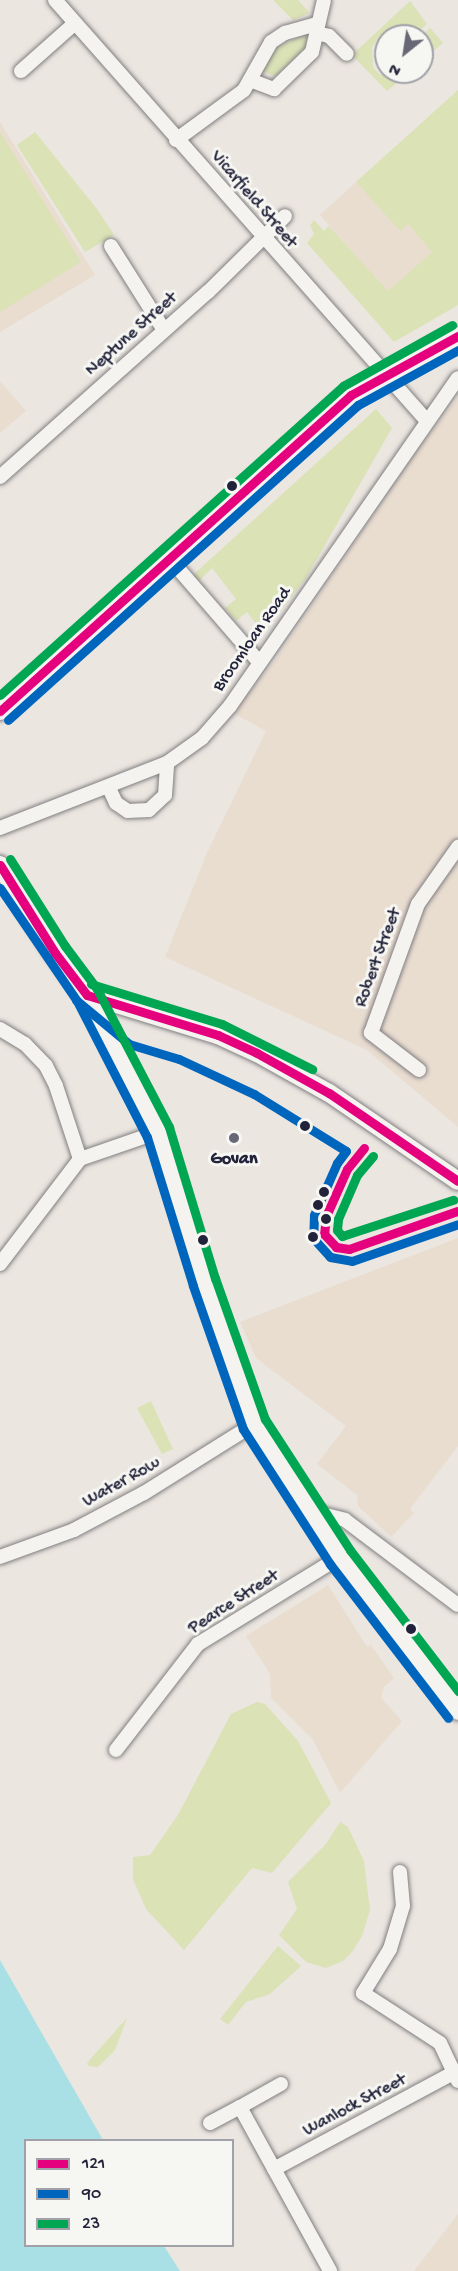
<!DOCTYPE html>
<html>
<head>
<meta charset="utf-8">
<style>
  body { margin:0 }
  #map { position:relative; width:458px; height:2271px; overflow:hidden; background:#ebe6e0; font-family:"Gochi Hand",sans-serif }
  div>[style] { position:absolute }
  [style*='--x'] { left:calc(var(--x)*1px); top:calc(var(--y)*1px); width:calc(var(--w)*1px); rotate:calc(var(--a)*1deg) }
  .built>* { inset:0; background:#e9ddd0 }
  .green>* { inset:0; background:#dae2b6 }
  .water>* { inset:0; background:#a9e0e5 }
  .roads { filter:drop-shadow(0 0 2px #817f81) drop-shadow(0 0 2px #817f81) }
  .minor>* { height:14px; margin:-7px; padding:0 7px; transform-origin:7px; border-radius:7px; background:#f4f3f0 }
  .tertiary>* { height:18px; margin:-9px; padding:0 9px; transform-origin:9px; border-radius:9px; background:#f4f3f0 }
  .bus-1>* { height:9px; margin:-4.5px; padding:0 4.5px; transform-origin:4.5px; border-radius:4.5px; background:#e5007d }
  .bus-2>* { height:9px; margin:-4.5px; padding:0 4.5px; transform-origin:4.5px; border-radius:4.5px; background:#0065bd }
  .bus-3>* { height:9px; margin:-4.5px; padding:0 4.5px; transform-origin:4.5px; border-radius:4.5px; background:#00a651 }
  .dots>* { width:16px; height:16px; translate:-50% -50%; box-sizing:border-box; border:3px solid #f6f6f2; border-radius:50% }
  span { translate:-50% -50%; white-space:nowrap; text-align:center; line-height:1.15; -webkit-text-stroke:6px #f6f6f2; paint-order:stroke }
  .street-label { font-size:18px; color:#22223b }
  .poi-label { font-size:18px; color:#22223b; font-weight:700 }
  .legend { position:absolute; left:24px; top:2139px; width:210px; height:108px; box-sizing:border-box; background:#f6f6f2; border:2px solid #a1a1a9; margin:0; padding:8px 10px; list-style:none; font-size:18px; color:#22223b }
  .legend li { display:flex; align-items:center; gap:12px; height:30px }
  .legend b { width:30px; border:2px solid #a1a1a9 }
  .north { position:absolute; left:374px; top:24px; width:60px; height:60px; box-sizing:border-box; background:#f6f6f2; border:2px solid #a1a1a9; border-radius:50%; rotate:210deg; font-size:16px; font-weight:700; line-height:24px; text-align:center; color:#22223b }
  .north::after { content:''; display:block; margin:auto; width:21px; height:27px; background:#686775; clip-path:polygon(50% 0,100% 100%,50% 72%,0 100%) }
</style>
</head>
<body>
<div id="map">
  <div class="built">
    <div style="clip-path:polygon(0 122px,95px 275px,0 332px)"></div>
    <div style="clip-path:polygon(356px 182px,400px 230px,408px 224px,433px 252px,388px 292px,320px 215px)"></div>
    <div style="clip-path:polygon(0 381px,26px 411px,0 433px)"></div>
    <div style="clip-path:polygon(458px 398px,458px 1127px,367px 1050px,165px 957px,207px 853px,266px 731px,233px 713px,277px 658px,422px 442px)"></div>
    <div style="clip-path:polygon(458px 1238px,458px 1446px,410px 1509px,414px 1513px,391px 1537px,358px 1506px,357px 1495px,317px 1464px,346px 1426px,256px 1358px,240px 1322px)"></div>
    <div style="clip-path:polygon(328px 1585px,367px 1647px,371px 1645px,394px 1678px,384px 1687px,381px 1698px,402px 1721px,340px 1793px,313px 1740px,271px 1698px,270px 1674px,246px 1636px)"></div>
    <div style="clip-path:polygon(458px 2214px,458px 2271px,414px 2271px)"></div>
  </div>
  <div class="green">
    <div style="clip-path:polygon(273px 0,298px 0,310px 13px,293px 20px)"></div>
    <div style="clip-path:polygon(410px 1px,427px 24px,417px 33px,377px 40px,372px 47px,373px 67px,379px 74px,389px 76px,410px 72px,387px 91px,352px 55px)"></div>
    <div style="clip-path:polygon(430px 28px,443px 43px,422px 61px,421px 36px)"></div>
    <div style="clip-path:polygon(306px 34px,307px 46px,275px 76px,261px 71px,277px 47px)"></div>
    <div style="clip-path:polygon(458px 90px,458px 305px,394px 342px,307px 243px,314px 234px,310px 225px,314px 220px,324px 231px,329px 226px,388px 291px,432px 252px,408px 224px,400px 231px,356px 182px)"></div>
    <div style="clip-path:polygon(0 132px,81px 262px,0 312px)"></div>
    <div style="clip-path:polygon(35px 132px,97px 209px,114px 235px,85px 252px,17px 145px)"></div>
    <div style="clip-path:polygon(376px 409px,392px 428px,306px 578px,255px 644px,249px 636px,258px 626px,247px 612px,236px 621px,225px 608px,236px 599px,212px 568px,199px 581px,193px 575px)"></div>
    <div style="clip-path:polygon(151px 1401px,173px 1449px,162px 1454px,137px 1408px)"></div>
    <div style="clip-path:polygon(257px 1702px,265px 1704px,298px 1741px,331px 1803px,272px 1873px,252px 1868px,184px 1950px,146px 1909px,133px 1879px,133px 1857px,150px 1855px,178px 1815px,231px 1714px)"></div>
    <div style="clip-path:polygon(340px 1822px,348px 1827px,364px 1861px,370px 1910px,362px 1936px,352px 1952px,343px 1961px,326px 1968px,306px 1962px,279px 1935px,297px 1909px,288px 1882px,326px 1844px)"></div>
    <div style="clip-path:polygon(278px 1946px,301px 1966px,270px 1994px,246px 2002px,228px 2025px,220px 2019px)"></div>
    <div style="clip-path:polygon(127px 2018px,115px 2050px,98px 2067px,89px 2066px,87px 2063px)"></div>
  </div>
  <div class="water">
    <div style="clip-path:polygon(0 1960px,103px 2140px,26px 2140px,26px 2246px,164px 2246px,180px 2271px,0 2271px)"></div>
  </div>
  <div class="roads">
    <div class="minor">
      <div style="--x:55;--y:0;--w:560;--a:48.54"></div>
      <div style="--x:316;--y:33;--w:13;--a:13"></div>
      <div style="--x:329;--y:36;--w:25;--a:45"></div>
      <div style="--x:21;--y:71;--w:72;--a:-41.6"></div>
      <div style="--x:250;--y:80;--w:26;--a:21"></div>
      <div style="--x:274;--y:89;--w:53;--a:-44.2"></div>
      <div style="--x:312;--y:52;--w:53;--a:-77"></div>
      <div style="--x:176;--y:140;--w:84;--a:-36.3"></div>
      <div style="--x:244;--y:90;--w:55;--a:-60.6"></div>
      <div style="--x:271;--y:42;--w:17;--a:-33"></div>
      <div style="--x:285;--y:33;--w:32;--a:-16"></div>
      <div style="--x:111;--y:246;--w:99;--a:57.8"></div>
      <div style="--x:0;--y:477;--w:278;--a:-41.7"></div>
      <div style="--x:208;--y:292;--w:108;--a:-44.6"></div>
      <div style="--x:169;--y:558;--w:138;--a:49.1"></div>
      <div style="--x:109;--y:788;--w:17;--a:65"></div>
      <div style="--x:116;--y:803;--w:14;--a:34"></div>
      <div style="--x:128;--y:811;--w:21;--a:-3"></div>
      <div style="--x:149;--y:810;--w:22;--a:-43"></div>
      <div style="--x:165;--y:795;--w:32;--a:-86"></div>
      <div style="--x:0;--y:828;--w:179;--a:-21.3"></div>
      <div style="--x:167;--y:763;--w:43;--a:-35.5"></div>
      <div style="--x:202;--y:738;--w:43;--a:-48.8"></div>
      <div style="--x:230;--y:706;--w:399;--a:-55.2"></div>
      <div style="--x:0;--y:1029;--w:29;--a:31"></div>
      <div style="--x:25;--y:1044;--w:30;--a:46"></div>
      <div style="--x:46;--y:1066;--w:22;--a:63"></div>
      <div style="--x:56;--y:1086;--w:77;--a:71.8"></div>
      <div style="--x:80;--y:1159;--w:83;--a:-19.1"></div>
      <div style="--x:419;--y:1070;--w:61;--a:-142.4"></div>
      <div style="--x:371;--y:1033;--w:137;--a:-70"></div>
      <div style="--x:418;--y:904;--w:70;--a:-54.9"></div>
      <div style="--x:0;--y:1264;--w:132;--a:-52.7"></div>
      <div style="--x:314;--y:1512;--w:32;--a:14"></div>
      <div style="--x:345;--y:1520;--w:141;--a:37"></div>
      <div style="--x:0;--y:1557;--w:79;--a:-20"></div>
      <div style="--x:74;--y:1530;--w:79;--a:-27.9"></div>
      <div style="--x:144;--y:1493;--w:130;--a:-32.1"></div>
      <div style="--x:116;--y:1750;--w:134;--a:-52.3"></div>
      <div style="--x:198;--y:1644;--w:167;--a:-31.5"></div>
      <div style="--x:400;--y:1872;--w:34;--a:85"></div>
      <div style="--x:403;--y:1906;--w:45;--a:106.8"></div>
      <div style="--x:390;--y:1949;--w:52;--a:121.5"></div>
      <div style="--x:363;--y:1993;--w:92;--a:33"></div>
      <div style="--x:440;--y:2043;--w:42;--a:64.7"></div>
      <div style="--x:240;--y:2107;--w:47;--a:-29.3"></div>
      <div style="--x:210;--y:2123;--w:34;--a:-28"></div>
      <div style="--x:240;--y:2107;--w:187;--a:61.2"></div>
      <div style="--x:274;--y:2169;--w:208;--a:-28.2"></div>
    </div>
    <div class="tertiary">
      <div style="--x:0;--y:711;--w:472;--a:-42"></div>
      <div style="--x:351;--y:395;--w:122;--a:-28.9"></div>
      <div style="--x:0;--y:865;--w:104;--a:58"></div>
      <div style="--x:55;--y:953;--w:53;--a:52.7"></div>
      <div style="--x:87;--y:995;--w:154;--a:62.6"></div>
      <div style="--x:158;--y:1132;--w:157;--a:73"></div>
      <div style="--x:204;--y:1282;--w:151;--a:70.6"></div>
      <div style="--x:254;--y:1424;--w:158;--a:57.1"></div>
      <div style="--x:340;--y:1557;--w:194;--a:52.5"></div>
      <div style="--x:87;--y:995;--w:137;--a:17"></div>
      <div style="--x:218;--y:1035;--w:43;--a:24.8"></div>
      <div style="--x:257;--y:1053;--w:82;--a:29.1"></div>
      <div style="--x:329;--y:1093;--w:156;--a:34.3"></div>
    </div>
  </div>
  <div class="bus-1">
    <div style="--x:0;--y:711;--w:472;--a:-42"></div>
    <div style="--x:351;--y:395;--w:122;--a:-28.9"></div>
    <div style="--x:0;--y:865;--w:104;--a:58"></div>
    <div style="--x:55;--y:953;--w:53;--a:52.7"></div>
    <div style="--x:87;--y:995;--w:137;--a:17"></div>
    <div style="--x:218;--y:1035;--w:43;--a:24.8"></div>
    <div style="--x:257;--y:1053;--w:82;--a:29.1"></div>
    <div style="--x:329;--y:1093;--w:156;--a:34.3"></div>
    <div style="--x:364;--y:1148;--w:27;--a:129"></div>
    <div style="--x:347;--y:1169;--w:51;--a:114.1"></div>
    <div style="--x:326;--y:1216;--w:18;--a:96"></div>
    <div style="--x:324;--y:1234;--w:18;--a:47"></div>
    <div style="--x:336;--y:1247;--w:13;--a:9"></div>
    <div style="--x:349;--y:1249;--w:114;--a:-19.4"></div>
  </div>
  <div class="bus-2">
    <div style="--x:8;--y:720;--w:471;--a:-42"></div>
    <div style="--x:358;--y:405;--w:114;--a:-28.8"></div>
    <div style="--x:0;--y:888;--w:137;--a:55.7"></div>
    <div style="--x:77;--y:1001;--w:153;--a:62.8"></div>
    <div style="--x:147;--y:1137;--w:156;--a:72.8"></div>
    <div style="--x:193;--y:1286;--w:151;--a:70.7"></div>
    <div style="--x:243;--y:1429;--w:161;--a:57.2"></div>
    <div style="--x:330;--y:1564;--w:194;--a:52.5"></div>
    <div style="--x:76;--y:1000;--w:69;--a:39.7"></div>
    <div style="--x:129;--y:1044;--w:52;--a:16.7"></div>
    <div style="--x:179;--y:1059;--w:83;--a:25"></div>
    <div style="--x:254;--y:1094;--w:108;--a:31.8"></div>
    <div style="--x:346;--y:1151;--w:15;--a:127"></div>
    <div style="--x:337;--y:1163;--w:57;--a:113.9"></div>
    <div style="--x:314;--y:1215;--w:23;--a:92"></div>
    <div style="--x:313;--y:1238;--w:25;--a:48"></div>
    <div style="--x:330;--y:1257;--w:22;--a:10"></div>
    <div style="--x:352;--y:1261;--w:112;--a:-19.2"></div>
  </div>
  <div class="bus-3">
    <div style="--x:0;--y:695;--w:462;--a:-42"></div>
    <div style="--x:343;--y:386;--w:125;--a:-29.2"></div>
    <div style="--x:10;--y:859;--w:103;--a:57.7"></div>
    <div style="--x:65;--y:946;--w:54;--a:53.3"></div>
    <div style="--x:97;--y:989;--w:156;--a:62.4"></div>
    <div style="--x:169;--y:1127;--w:158;--a:73.1"></div>
    <div style="--x:215;--y:1278;--w:150;--a:70.5"></div>
    <div style="--x:265;--y:1419;--w:156;--a:57"></div>
    <div style="--x:350;--y:1550;--w:178;--a:52.5"></div>
    <div style="--x:91;--y:984;--w:137;--a:17"></div>
    <div style="--x:222;--y:1024;--w:101;--a:26.6"></div>
    <div style="--x:373;--y:1156;--w:25;--a:130"></div>
    <div style="--x:357;--y:1175;--w:48;--a:113.4"></div>
    <div style="--x:338;--y:1219;--w:11;--a:95"></div>
    <div style="--x:337;--y:1230;--w:8;--a:50"></div>
    <div style="--x:342;--y:1236;--w:117;--a:-18"></div>
  </div>
  <div class="dots">
    <div style="left:232px;top:486px;background:#22223b"></div>
    <div style="left:305px;top:1126px;background:#22223b"></div>
    <div style="left:234px;top:1138px;background:#686775"></div>
    <div style="left:324px;top:1192px;background:#22223b"></div>
    <div style="left:318px;top:1205px;background:#22223b"></div>
    <div style="left:326px;top:1219px;background:#22223b"></div>
    <div style="left:313px;top:1237px;background:#22223b"></div>
    <div style="left:203px;top:1240px;background:#22223b"></div>
    <div style="left:411px;top:1629px;background:#22223b"></div>
  </div>
  <div class="street-label">
    <span style="left:253px;top:200px;rotate:49deg">Vicarfield Street</span>
    <span style="left:132px;top:335px;rotate:-42deg">Neptune Street</span>
    <span style="left:253px;top:640px;rotate:-55deg">Broomloan Road</span>
    <span style="left:379px;top:958px;rotate:-70deg">Robert Street</span>
    <span style="left:122px;top:1483px;rotate:-29deg">Water Row</span>
    <span style="left:234px;top:1603px;rotate:-33deg">Pearce Street</span>
    <span style="left:355px;top:2106px;rotate:-28deg">Wanlock Street</span>
  </div>
  <div class="poi-label">
    <span style="left:234px;top:1160px">Govan</span>
  </div>
  <ul class="legend">
  <li><b style="height:8px;background:#e5007d"></b>121</li>
  <li><b style="height:8px;background:#0065bd"></b>90</li>
  <li><b style="height:8px;background:#00a651"></b>23</li>
  </ul>
  <div class="north">N</div>
</div>
</body>
</html>
